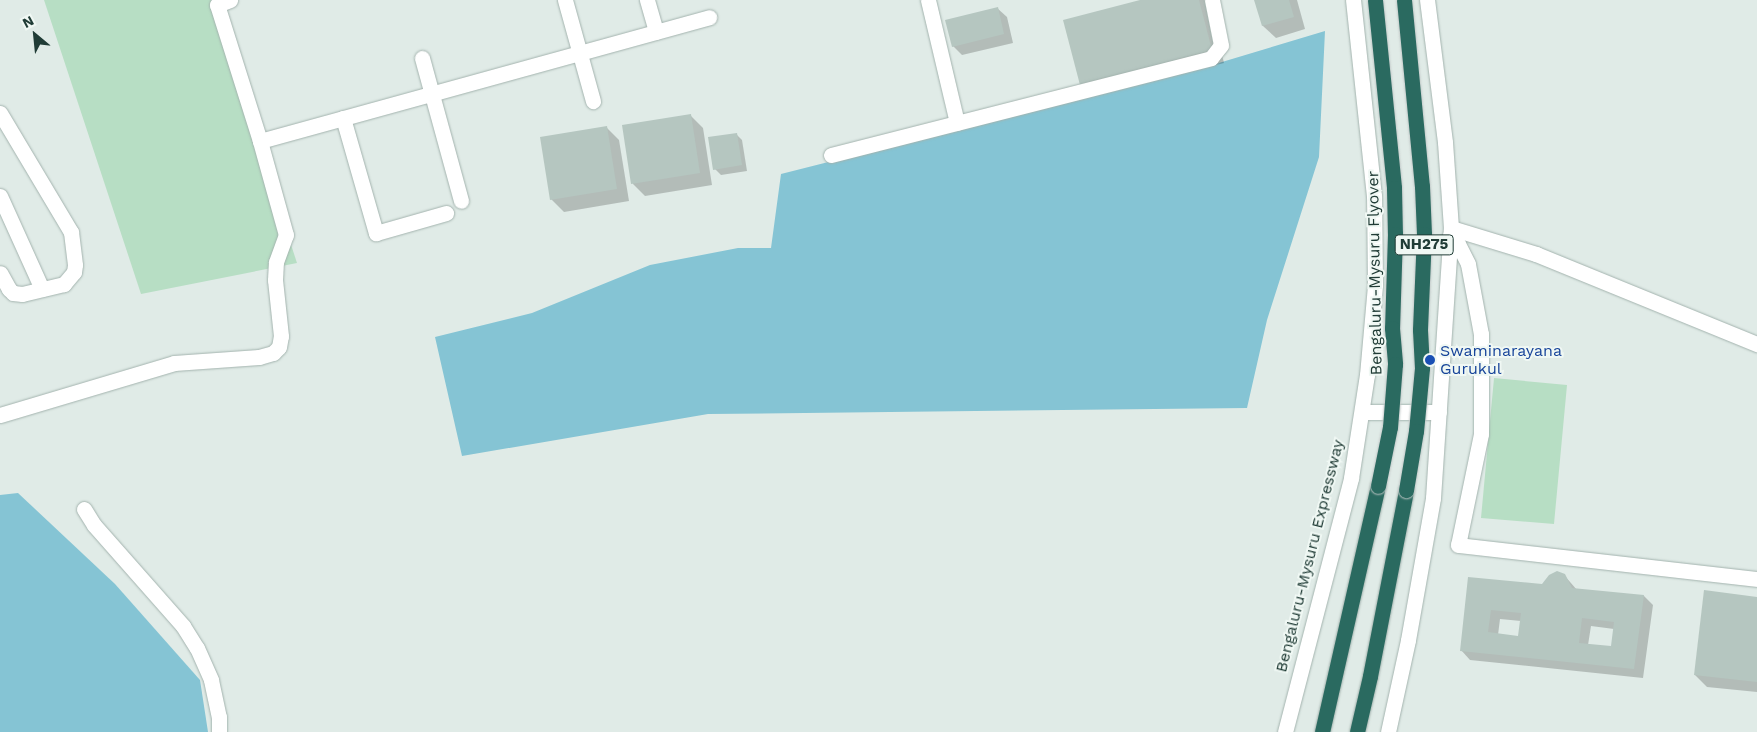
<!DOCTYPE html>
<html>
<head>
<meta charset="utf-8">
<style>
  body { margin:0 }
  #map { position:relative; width:1757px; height:732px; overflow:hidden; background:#e0ebe7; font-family:"Work Sans",sans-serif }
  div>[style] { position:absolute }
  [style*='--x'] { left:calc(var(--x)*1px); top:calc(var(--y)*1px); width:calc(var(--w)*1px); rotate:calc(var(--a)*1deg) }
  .green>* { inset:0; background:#b7dec4 }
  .water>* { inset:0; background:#85c4d4 }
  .shadow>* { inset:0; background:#0003 }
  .building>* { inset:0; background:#b5c6c0 }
  .roads { filter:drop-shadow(0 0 1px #a3b3ae) drop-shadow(0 0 1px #a3b3ae) }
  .minor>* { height:15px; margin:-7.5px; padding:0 7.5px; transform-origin:7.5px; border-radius:7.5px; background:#fff }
  .highway>* { height:15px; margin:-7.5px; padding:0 7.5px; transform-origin:7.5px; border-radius:7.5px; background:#2a6a60 }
  .bridges { filter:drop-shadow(0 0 1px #c1c8c7) drop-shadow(0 0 1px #c1c8c7) }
  .highway-bridge>* { height:15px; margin:-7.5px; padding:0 7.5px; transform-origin:7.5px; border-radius:7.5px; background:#2a6a60 }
  .dots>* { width:14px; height:14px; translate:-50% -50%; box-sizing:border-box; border:2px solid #f0f8f4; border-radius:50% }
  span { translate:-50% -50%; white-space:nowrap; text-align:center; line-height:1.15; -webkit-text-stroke:4px #f0f8f4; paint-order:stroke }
  .shield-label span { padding:1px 4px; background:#f0f8f4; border:1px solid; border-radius:4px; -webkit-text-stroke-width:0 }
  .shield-label { font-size:15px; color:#203c36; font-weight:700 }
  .street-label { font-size:16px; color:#203c36 }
  .transit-label { font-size:16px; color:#164399 }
  .left { translate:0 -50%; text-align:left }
  .north { position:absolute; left:10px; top:10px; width:50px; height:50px; -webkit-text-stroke:4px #f0f8f4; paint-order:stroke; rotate:332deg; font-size:14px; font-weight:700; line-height:20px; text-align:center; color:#203c36 }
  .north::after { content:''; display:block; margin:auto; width:18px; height:22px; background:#203c36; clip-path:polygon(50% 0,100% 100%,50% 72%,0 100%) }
</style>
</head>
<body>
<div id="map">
  <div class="green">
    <div style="clip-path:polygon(44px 0,211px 0,297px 263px,141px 294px)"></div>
    <div style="clip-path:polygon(1494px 378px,1567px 385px,1554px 524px,1481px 518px)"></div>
  </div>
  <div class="water">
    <div style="clip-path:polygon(1325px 31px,1319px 157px,1267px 320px,1247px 408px,708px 414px,462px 456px,435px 337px,532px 313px,650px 265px,738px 248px,771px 248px,781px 174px,1212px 65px)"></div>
    <div style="clip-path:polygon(18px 493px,115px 584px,200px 680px,208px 732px,0 732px,0 495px)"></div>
  </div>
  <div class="shadow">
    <div style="clip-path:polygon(1145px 0,1208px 0,1224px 63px,1094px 96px,1081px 84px)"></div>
    <div style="clip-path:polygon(1255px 0,1297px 0,1305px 29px,1276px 38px,1263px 26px)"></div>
    <div style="clip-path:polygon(997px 8px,1007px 17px,1013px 43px,962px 55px,953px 46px)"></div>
    <div style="clip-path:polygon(690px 115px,703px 128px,712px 185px,645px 196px,633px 184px,623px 126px)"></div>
    <div style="clip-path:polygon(607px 128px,619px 140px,629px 201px,564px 212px,551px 199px)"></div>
    <div style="clip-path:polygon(736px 134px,742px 140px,747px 171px,721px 175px,715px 169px)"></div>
    <div style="clip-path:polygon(evenodd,1564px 575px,1577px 590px,1644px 596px,1653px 605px,1643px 678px,1470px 660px,1461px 650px,1469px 578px,1543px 585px,1564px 575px,1500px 619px,1521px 621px,1519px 637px,1498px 635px,1500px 619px,1564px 575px,1591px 626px,1614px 629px,1612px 648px,1588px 645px,1591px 626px)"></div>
    <div style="clip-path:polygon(1757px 598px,1757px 692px,1707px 687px,1695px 675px)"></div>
  </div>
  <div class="building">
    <div style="clip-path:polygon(1140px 0,1199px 0,1212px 50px,1080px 85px,1063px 20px)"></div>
    <div style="clip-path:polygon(1254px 0,1289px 0,1294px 17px,1262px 26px)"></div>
    <div style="clip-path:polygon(998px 7px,1004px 34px,952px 47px,945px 20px)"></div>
    <div style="clip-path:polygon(691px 114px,700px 173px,631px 184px,622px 125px)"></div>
    <div style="clip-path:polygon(607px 126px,617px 189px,550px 200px,540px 137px)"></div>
    <div style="clip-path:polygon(737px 133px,742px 165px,713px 170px,708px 137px)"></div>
    <div style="clip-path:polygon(evenodd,1557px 571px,1565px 574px,1572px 588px,1644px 595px,1634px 669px,1460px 651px,1468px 577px,1542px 584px,1549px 575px,1557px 571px,1491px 610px,1521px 613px,1518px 636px,1488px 632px,1491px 610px,1557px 571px,1582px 618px,1614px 622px,1611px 646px,1579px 643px,1582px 618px)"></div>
    <div style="clip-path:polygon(1704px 590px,1757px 597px,1757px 682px,1694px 675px)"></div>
  </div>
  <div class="roads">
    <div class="minor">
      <div style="--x:565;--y:0;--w:105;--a:74.5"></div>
      <div style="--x:647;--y:0;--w:33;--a:74"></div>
      <div style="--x:928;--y:0;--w:126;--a:76.7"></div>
      <div style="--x:422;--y:58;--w:148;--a:74.7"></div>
      <div style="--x:0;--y:113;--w:139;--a:59.2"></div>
      <div style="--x:71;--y:232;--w:33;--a:83"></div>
      <div style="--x:75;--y:265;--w:7;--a:98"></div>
      <div style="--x:74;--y:272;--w:16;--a:130"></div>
      <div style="--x:64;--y:284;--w:43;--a:166.6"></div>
      <div style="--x:22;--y:294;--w:9;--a:-174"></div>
      <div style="--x:13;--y:293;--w:6;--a:-135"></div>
      <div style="--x:9;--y:289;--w:18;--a:-119"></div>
      <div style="--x:343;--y:118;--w:120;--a:74"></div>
      <div style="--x:376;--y:233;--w:73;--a:-15.9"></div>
      <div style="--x:260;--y:141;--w:466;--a:-15.4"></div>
      <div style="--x:831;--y:155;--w:392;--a:-14.3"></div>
      <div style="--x:1211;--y:58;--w:16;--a:-52"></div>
      <div style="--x:1221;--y:45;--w:46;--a:-101.3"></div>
      <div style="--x:0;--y:196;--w:102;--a:65.7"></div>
      <div style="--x:1451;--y:228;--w:89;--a:17"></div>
      <div style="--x:1536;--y:254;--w:239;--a:22.2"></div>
      <div style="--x:1450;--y:235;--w:12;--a:48"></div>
      <div style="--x:1458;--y:244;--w:22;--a:63"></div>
      <div style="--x:1468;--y:264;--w:71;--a:79.5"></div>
      <div style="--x:1481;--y:334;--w:100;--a:90"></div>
      <div style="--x:1481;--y:434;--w:113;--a:101.7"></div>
      <div style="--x:1458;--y:545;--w:301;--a:6.5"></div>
      <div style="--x:1362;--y:412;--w:77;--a:0"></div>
      <div style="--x:0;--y:415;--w:182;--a:-16.6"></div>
      <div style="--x:174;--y:363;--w:85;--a:-4"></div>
      <div style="--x:259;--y:357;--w:15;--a:-16"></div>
      <div style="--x:273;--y:353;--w:8;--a:-45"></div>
      <div style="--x:279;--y:347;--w:11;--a:-80"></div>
      <div style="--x:281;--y:336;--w:56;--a:-96.1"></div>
      <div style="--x:275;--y:280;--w:18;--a:-87"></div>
      <div style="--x:276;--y:262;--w:29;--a:-70"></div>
      <div style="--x:286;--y:235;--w:98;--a:-105.5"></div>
      <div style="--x:260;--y:141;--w:143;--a:-107.5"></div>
      <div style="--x:217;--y:5;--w:14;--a:-21"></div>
      <div style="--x:84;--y:509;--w:19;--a:58"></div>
      <div style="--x:94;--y:525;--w:135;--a:48.6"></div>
      <div style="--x:183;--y:626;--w:26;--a:58"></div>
      <div style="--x:197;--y:648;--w:35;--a:66"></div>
      <div style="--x:211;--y:680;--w:38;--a:78"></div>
      <div style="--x:219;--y:717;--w:15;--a:90"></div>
      <div style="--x:1285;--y:732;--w:262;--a:-75.4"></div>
      <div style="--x:1351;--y:478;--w:104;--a:-81.2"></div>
      <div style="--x:1367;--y:375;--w:90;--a:-84.9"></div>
      <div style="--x:1375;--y:285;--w:89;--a:-90.6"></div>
      <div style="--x:1374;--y:196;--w:197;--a:-96.1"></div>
      <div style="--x:1388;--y:732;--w:94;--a:-77.7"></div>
      <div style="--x:1408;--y:640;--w:144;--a:-80"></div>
      <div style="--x:1433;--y:498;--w:271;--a:-86.2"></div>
      <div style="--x:1451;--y:228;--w:86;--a:-94"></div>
      <div style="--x:1445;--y:142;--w:143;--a:-97.2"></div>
    </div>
    <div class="highway">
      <div style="--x:1322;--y:732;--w:252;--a:-77.2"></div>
      <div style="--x:1357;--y:732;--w:57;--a:-76.9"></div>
      <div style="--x:1370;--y:676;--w:189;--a:-79"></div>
    </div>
  </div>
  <div class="bridges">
    <div class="highway-bridge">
      <div style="--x:1375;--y:0;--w:189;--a:84.2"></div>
      <div style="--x:1394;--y:188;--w:46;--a:88.8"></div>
      <div style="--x:1395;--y:234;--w:94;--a:91.8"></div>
      <div style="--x:1392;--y:328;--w:36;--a:85"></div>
      <div style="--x:1395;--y:364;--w:63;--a:94.5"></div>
      <div style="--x:1390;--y:427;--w:60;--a:101.5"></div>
      <div style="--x:1404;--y:0;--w:187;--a:84.5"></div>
      <div style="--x:1422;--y:186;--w:48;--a:87.6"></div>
      <div style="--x:1424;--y:234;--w:96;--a:92.4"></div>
      <div style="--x:1420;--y:330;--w:38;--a:87"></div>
      <div style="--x:1422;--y:368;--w:63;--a:95.4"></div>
      <div style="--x:1416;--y:431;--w:60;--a:99.6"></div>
    </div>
  </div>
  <div class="dots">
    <div style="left:1430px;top:360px;background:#1a4fb4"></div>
  </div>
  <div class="shield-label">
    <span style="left:1424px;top:245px">NH275</span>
  </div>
  <div class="street-label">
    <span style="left:1375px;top:273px;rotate:-91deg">Bengaluru-Mysuru Flyover</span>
    <span style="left:1310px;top:556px;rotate:-76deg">Bengaluru-Mysuru Expressway</span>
  </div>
  <div class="transit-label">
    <span class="left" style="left:1440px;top:360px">Swaminarayana<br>Gurukul</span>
  </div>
  <div class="north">N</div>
</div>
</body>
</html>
